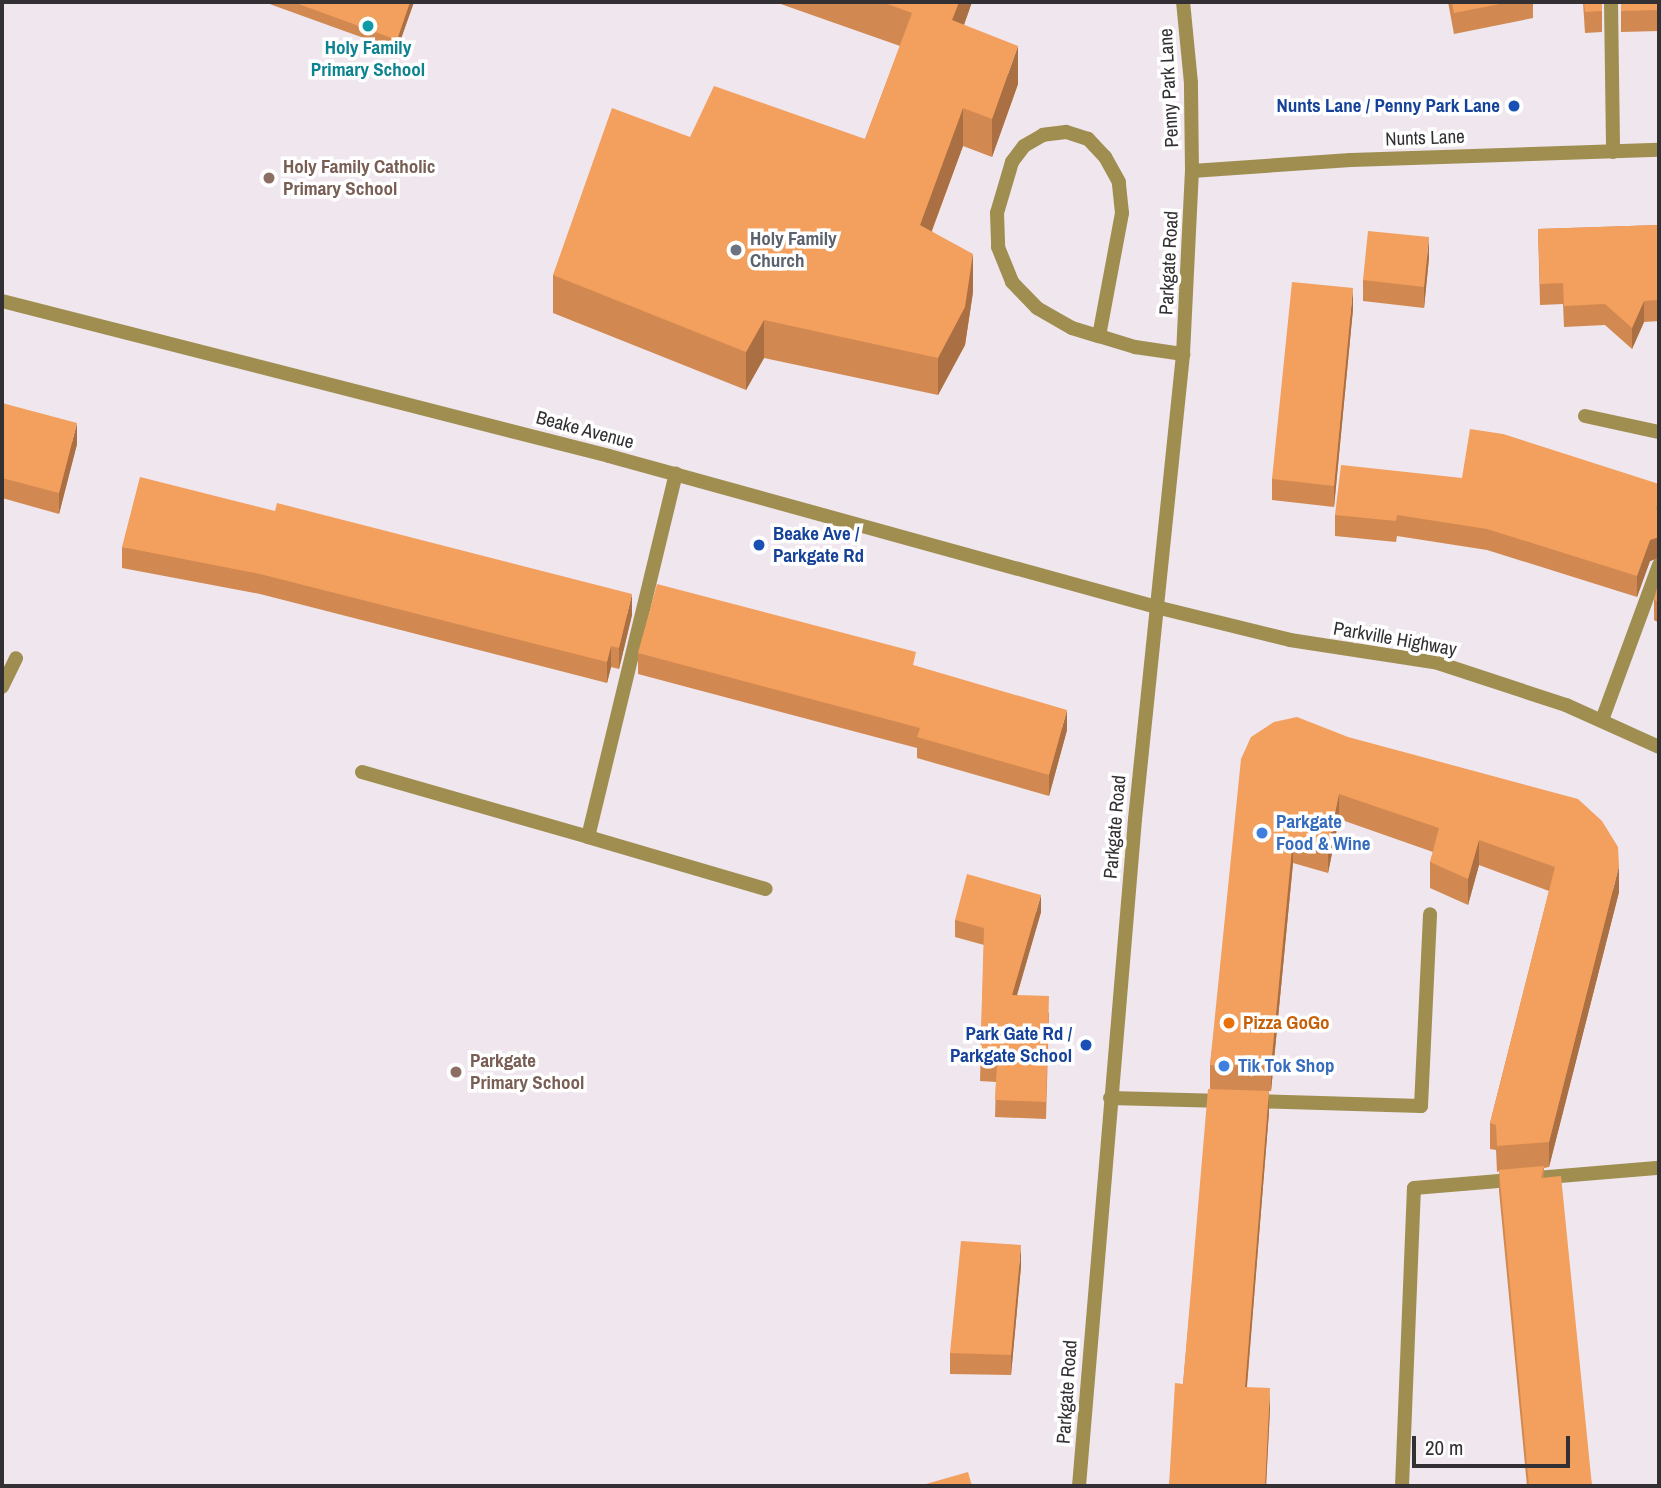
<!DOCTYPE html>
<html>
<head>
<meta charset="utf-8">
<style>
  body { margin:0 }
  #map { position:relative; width:1661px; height:1488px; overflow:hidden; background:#efe6ee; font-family:"Archivo Narrow",sans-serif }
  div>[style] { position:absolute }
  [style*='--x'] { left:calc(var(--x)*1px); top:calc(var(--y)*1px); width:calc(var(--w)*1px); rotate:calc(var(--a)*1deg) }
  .service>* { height:14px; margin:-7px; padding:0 7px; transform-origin:7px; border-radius:7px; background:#9f8e50 }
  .minor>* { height:14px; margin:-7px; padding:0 7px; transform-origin:7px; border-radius:7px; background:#9f8e50 }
  .tertiary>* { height:14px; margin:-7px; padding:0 7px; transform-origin:7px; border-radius:7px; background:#9f8e50 }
  .wall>* { inset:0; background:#d18951 }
  .shaded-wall>* { inset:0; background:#aa6f42 }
  .building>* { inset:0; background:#f39f5e }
  .dots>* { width:19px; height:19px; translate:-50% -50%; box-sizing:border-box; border:4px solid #fff; border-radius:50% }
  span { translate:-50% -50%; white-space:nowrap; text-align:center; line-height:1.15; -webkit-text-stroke:7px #fff; paint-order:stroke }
  .culture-label { font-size:19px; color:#0d838f; font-weight:700 }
  .street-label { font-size:19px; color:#333033 }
  .transit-label { font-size:19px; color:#164399; font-weight:700 }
  .right { translate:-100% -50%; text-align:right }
  .left { translate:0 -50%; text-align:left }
  .education-label { font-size:19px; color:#785e54; font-weight:700 }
  .worship-label { font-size:19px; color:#5b616d; font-weight:700 }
  .shop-label { font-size:19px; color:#366cbe; font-weight:700 }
  .food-label { font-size:19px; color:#c56008; font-weight:700 }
  .frame { position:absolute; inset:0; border:4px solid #333033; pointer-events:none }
  .scale { position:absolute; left:1412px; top:1436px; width:158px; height:32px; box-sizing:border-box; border:4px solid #333033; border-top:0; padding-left:9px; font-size:21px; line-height:24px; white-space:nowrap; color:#333033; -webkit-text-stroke:5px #fff; paint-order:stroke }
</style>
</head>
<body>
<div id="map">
  <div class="service">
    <div style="--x:1611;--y:2;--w:150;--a:89.2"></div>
    <div style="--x:1099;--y:336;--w:125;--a:-79.4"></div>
    <div style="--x:1122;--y:213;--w:31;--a:-96"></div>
    <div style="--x:1119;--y:182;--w:29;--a:-119"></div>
    <div style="--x:1105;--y:157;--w:25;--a:-133"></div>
    <div style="--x:1088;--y:139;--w:23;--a:-162"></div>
    <div style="--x:1066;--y:132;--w:23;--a:173"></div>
    <div style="--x:1043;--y:135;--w:22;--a:150"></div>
    <div style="--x:1024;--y:146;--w:20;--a:127"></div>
    <div style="--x:1012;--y:162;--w:53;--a:106.4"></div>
    <div style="--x:997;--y:213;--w:34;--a:88"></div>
    <div style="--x:998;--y:247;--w:38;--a:68"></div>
    <div style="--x:1012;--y:282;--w:36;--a:46"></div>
    <div style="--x:1037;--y:308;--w:40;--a:29.7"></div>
    <div style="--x:1072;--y:328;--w:28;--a:17"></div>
    <div style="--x:1099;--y:336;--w:38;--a:17"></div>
    <div style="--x:1135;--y:347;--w:49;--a:8.3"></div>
    <div style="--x:1585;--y:416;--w:76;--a:12.2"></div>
    <div style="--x:2;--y:687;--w:32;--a:-64"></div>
    <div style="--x:1602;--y:720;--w:165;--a:-69.8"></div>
    <div style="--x:362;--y:772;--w:235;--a:16"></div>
    <div style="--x:588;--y:837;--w:374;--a:-76.4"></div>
    <div style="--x:588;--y:837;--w:185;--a:16.3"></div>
    <div style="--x:1110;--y:1098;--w:114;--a:1.5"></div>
    <div style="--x:1251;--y:1101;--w:170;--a:1.7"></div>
    <div style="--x:1421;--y:1106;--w:192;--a:-87.3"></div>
    <div style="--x:1402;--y:1486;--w:298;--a:-87.7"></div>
    <div style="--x:1414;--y:1188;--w:246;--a:-4.7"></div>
  </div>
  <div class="minor">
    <div style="--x:1192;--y:171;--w:159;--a:-4"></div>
    <div style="--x:1351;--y:160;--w:308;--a:-1.9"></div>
    <div style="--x:1156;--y:607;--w:138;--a:13.8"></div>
    <div style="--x:1290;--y:640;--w:150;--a:8.8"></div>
    <div style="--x:1438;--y:663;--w:135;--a:18.2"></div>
    <div style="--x:1566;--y:705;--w:102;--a:24.3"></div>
  </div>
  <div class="tertiary">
    <div style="--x:2;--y:301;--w:626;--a:14.32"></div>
    <div style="--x:609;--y:456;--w:567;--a:15.43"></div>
    <div style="--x:1079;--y:1486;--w:669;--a:-85.2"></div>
    <div style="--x:1135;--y:819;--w:467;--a:-84.1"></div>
    <div style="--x:1183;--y:354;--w:183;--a:-87.2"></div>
    <div style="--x:1192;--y:171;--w:88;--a:-90.7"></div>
    <div style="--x:1191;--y:83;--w:81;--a:-95.6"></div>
  </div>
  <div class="wall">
    <div style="clip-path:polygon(264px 2px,414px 2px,397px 50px)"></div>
    <div style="clip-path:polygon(775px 2px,972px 2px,964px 25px,1018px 84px,992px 157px,963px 146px,932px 231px,973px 292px,965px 345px,938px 395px,764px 358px,746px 390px,553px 313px,553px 275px,690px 137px,865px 139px,900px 46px)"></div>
    <div style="clip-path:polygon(1448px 2px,1533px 2px,1533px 18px,1454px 34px)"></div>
    <div style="clip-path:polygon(1583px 2px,1602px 2px,1602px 32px,1585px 33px)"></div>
    <div style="clip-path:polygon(1621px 2px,1659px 2px,1659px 31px,1621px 32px)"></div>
    <div style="clip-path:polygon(1659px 225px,1659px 321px,1644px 322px,1632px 349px,1605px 325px,1564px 327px,1563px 304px,1540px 305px,1538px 229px)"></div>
    <div style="clip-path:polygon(1429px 258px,1424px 308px,1363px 301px,1363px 280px)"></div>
    <div style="clip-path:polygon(1353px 309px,1334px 507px,1272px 500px,1272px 479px)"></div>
    <div style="clip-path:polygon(2px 403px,77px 444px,59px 514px,2px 498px)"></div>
    <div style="clip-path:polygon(1462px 478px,1659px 484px,1659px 558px,1650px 561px,1637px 597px,1487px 550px,1397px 536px,1396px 542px,1335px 536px,1335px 515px)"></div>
    <div style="clip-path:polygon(122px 547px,632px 615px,619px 669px,611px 667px,607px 683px,260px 594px,122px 568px)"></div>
    <div style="clip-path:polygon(1659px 580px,1659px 623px,1654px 620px,1654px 600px)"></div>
    <div style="clip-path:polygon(638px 653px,916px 666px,1067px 730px,1049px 796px,917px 758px,917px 748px,638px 674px)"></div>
    <div style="clip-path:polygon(1251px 737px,1619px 892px,1549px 1167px,1544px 1168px,1544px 1177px,1592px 1486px,1527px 1486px,1499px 1191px,1499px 1171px,1497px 1172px,1496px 1150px,1490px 1149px,1490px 1123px,1549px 891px,1479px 865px,1468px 905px,1430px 888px,1430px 862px,1433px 852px,1339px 819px,1328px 873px,1293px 863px,1271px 1091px,1269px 1091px,1269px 1112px,1247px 1387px,1270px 1409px,1266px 1486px,1169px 1486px,1183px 1384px,1210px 1089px,1210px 1065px)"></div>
    <div style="clip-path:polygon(1041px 912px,1017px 995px,1049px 1013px,1046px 1119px,995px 1117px,996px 1082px,980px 1081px,984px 945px,955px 937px,955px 920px)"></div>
    <div style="clip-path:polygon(1021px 1266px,1011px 1375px,950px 1374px,950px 1353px)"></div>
  </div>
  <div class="shaded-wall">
    <div style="clip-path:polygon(410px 2px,414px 2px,397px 50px,397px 40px)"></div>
    <div style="clip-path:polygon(959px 2px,972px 2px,952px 58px,952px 20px)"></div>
    <div style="clip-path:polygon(1018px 46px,1018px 84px,992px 157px,992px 119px)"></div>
    <div style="clip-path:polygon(963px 108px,963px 146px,920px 262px,920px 225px)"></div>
    <div style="clip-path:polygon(1429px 237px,1429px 258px,1424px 308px,1424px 287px)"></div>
    <div style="clip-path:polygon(973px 254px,973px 292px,965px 345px,938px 395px,938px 358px)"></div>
    <div style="clip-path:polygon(1353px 288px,1353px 309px,1334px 507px,1334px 486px)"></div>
    <div style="clip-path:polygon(1644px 301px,1644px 322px,1632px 349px,1632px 328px)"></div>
    <div style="clip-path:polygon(764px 320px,764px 358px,746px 390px,746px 352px)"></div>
    <div style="clip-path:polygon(77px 423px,77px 444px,59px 514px,59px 493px)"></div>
    <div style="clip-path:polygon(1659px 537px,1659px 558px,1650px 561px,1637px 597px,1637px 576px,1650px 540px)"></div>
    <div style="clip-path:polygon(632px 594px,632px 615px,619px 669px,619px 648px)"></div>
    <div style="clip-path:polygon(611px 646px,611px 667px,607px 683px,607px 662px)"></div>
    <div style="clip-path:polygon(1067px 710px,1067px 730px,1049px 796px,1049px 775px)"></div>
    <div style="clip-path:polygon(1339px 794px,1339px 819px,1328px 873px,1328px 848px)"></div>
    <div style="clip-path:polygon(1293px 837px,1293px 863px,1271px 1091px,1271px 1066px)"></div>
    <div style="clip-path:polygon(1479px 840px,1479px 865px,1468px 905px,1468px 879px)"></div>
    <div style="clip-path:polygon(1619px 866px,1619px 892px,1549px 1167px,1549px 1142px)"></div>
    <div style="clip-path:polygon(1041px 895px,1041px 912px,1012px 1012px,1012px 995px)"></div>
    <div style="clip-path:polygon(1269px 1091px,1269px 1112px,1245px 1408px,1245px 1387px)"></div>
    <div style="clip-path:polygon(1021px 1245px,1021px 1266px,1011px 1375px,1011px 1355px)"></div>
    <div style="clip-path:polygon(1270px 1388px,1270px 1409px,1266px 1486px,1265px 1486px)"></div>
  </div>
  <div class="building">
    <div style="clip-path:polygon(293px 2px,410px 2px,397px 40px)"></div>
    <div style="clip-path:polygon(882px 2px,959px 2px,952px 20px,1018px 46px,992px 119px,963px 108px,920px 225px,973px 254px,965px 307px,938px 358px,764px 320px,746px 352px,553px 275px,612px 108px,690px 137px,714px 86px,865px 139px,912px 13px)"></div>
    <div style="clip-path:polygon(1452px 2px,1510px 2px,1454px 13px)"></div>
    <div style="clip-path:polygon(1584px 2px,1602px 2px,1602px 11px,1585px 12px)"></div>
    <div style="clip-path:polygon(1621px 2px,1659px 2px,1659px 10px,1621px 11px)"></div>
    <div style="clip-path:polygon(1659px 225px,1659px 300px,1644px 301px,1632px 328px,1605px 304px,1564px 306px,1563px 283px,1540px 284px,1538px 229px)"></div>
    <div style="clip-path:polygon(1368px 231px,1429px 237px,1424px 287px,1363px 280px)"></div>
    <div style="clip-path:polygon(1292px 282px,1353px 288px,1334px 486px,1272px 479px)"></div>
    <div style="clip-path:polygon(2px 403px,77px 423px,59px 493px,2px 478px)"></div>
    <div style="clip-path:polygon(1470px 429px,1503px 434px,1659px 484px,1659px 501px,1656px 509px,1659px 511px,1659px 537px,1650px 540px,1637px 576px,1487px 529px,1397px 515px,1396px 521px,1335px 515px,1341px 465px,1462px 478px)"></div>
    <div style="clip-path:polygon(140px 477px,275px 511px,277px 503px,632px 594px,619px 648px,611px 646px,607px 662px,260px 574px,122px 547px)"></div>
    <div style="clip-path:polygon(1659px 580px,1659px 602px,1654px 600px)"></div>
    <div style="clip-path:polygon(657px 584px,916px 652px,913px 665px,1067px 710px,1049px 775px,917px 737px,920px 728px,638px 653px)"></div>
    <div style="clip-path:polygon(1297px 717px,1348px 737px,1578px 799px,1602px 821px,1618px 847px,1619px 866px,1549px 1142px,1497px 1146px,1496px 1125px,1490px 1123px,1555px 867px,1479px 840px,1468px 879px,1430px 862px,1439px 828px,1339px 794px,1328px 848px,1293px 837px,1271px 1066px,1210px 1065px,1241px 759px,1251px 737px,1274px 722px)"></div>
    <div style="clip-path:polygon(967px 874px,1041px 895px,1012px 995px,1049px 996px,1046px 1102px,995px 1100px,997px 1064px,980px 1064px,984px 928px,955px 920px)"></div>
    <div style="clip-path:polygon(1208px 1089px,1269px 1091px,1245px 1387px,1270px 1388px,1265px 1486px,1169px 1486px,1175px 1383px,1183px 1384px)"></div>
    <div style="clip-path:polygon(1544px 1166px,1541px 1178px,1561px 1176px,1592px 1486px,1529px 1486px,1499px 1170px)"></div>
    <div style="clip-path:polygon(961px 1241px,1021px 1245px,1011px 1355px,950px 1353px)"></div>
    <div style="clip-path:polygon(968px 1472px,972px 1486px,919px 1486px)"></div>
  </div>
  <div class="dots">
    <div style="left:368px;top:26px;background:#0f9aa8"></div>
    <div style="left:1514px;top:106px;background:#1a4fb4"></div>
    <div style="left:269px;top:178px;background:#8d6e63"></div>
    <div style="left:736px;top:250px;background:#6b7280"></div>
    <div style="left:759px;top:545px;background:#1a4fb4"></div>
    <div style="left:1262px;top:833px;background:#3f7fe0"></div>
    <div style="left:1229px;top:1023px;background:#e8710a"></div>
    <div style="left:1086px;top:1045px;background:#1a4fb4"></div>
    <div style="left:1224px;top:1066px;background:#3f7fe0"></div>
    <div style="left:456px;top:1072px;background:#8d6e63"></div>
  </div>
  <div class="culture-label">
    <span style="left:368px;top:59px">Holy Family<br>Primary School</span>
  </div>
  <div class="street-label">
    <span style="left:1169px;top:88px;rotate:-93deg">Penny Park Lane</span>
    <span style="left:1425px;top:138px;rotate:-2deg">Nunts Lane</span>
    <span style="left:1169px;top:263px;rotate:-87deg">Parkgate Road</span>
    <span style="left:585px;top:430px;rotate:15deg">Beake Avenue</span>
    <span style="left:1395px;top:639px;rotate:10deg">Parkville Highway</span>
    <span style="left:1115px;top:827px;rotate:-85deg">Parkgate Road</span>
    <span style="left:1067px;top:1392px;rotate:-86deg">Parkgate Road</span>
  </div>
  <div class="transit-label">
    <span class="right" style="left:1500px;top:106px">Nunts Lane / Penny Park Lane</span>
    <span class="left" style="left:773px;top:545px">Beake Ave /<br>Parkgate Rd</span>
    <span class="right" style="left:1072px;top:1045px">Park Gate Rd /<br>Parkgate School</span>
  </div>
  <div class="education-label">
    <span class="left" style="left:283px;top:178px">Holy Family Catholic<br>Primary School</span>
    <span class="left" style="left:470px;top:1072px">Parkgate<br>Primary School</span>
  </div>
  <div class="worship-label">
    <span class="left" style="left:750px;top:250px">Holy Family<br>Church</span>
  </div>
  <div class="shop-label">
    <span class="left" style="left:1276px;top:833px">Parkgate<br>Food &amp; Wine</span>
    <span class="left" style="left:1238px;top:1066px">Tik Tok Shop</span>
  </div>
  <div class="food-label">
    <span class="left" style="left:1243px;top:1023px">Pizza GoGo</span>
  </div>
  <div class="frame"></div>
  <div class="scale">20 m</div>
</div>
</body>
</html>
